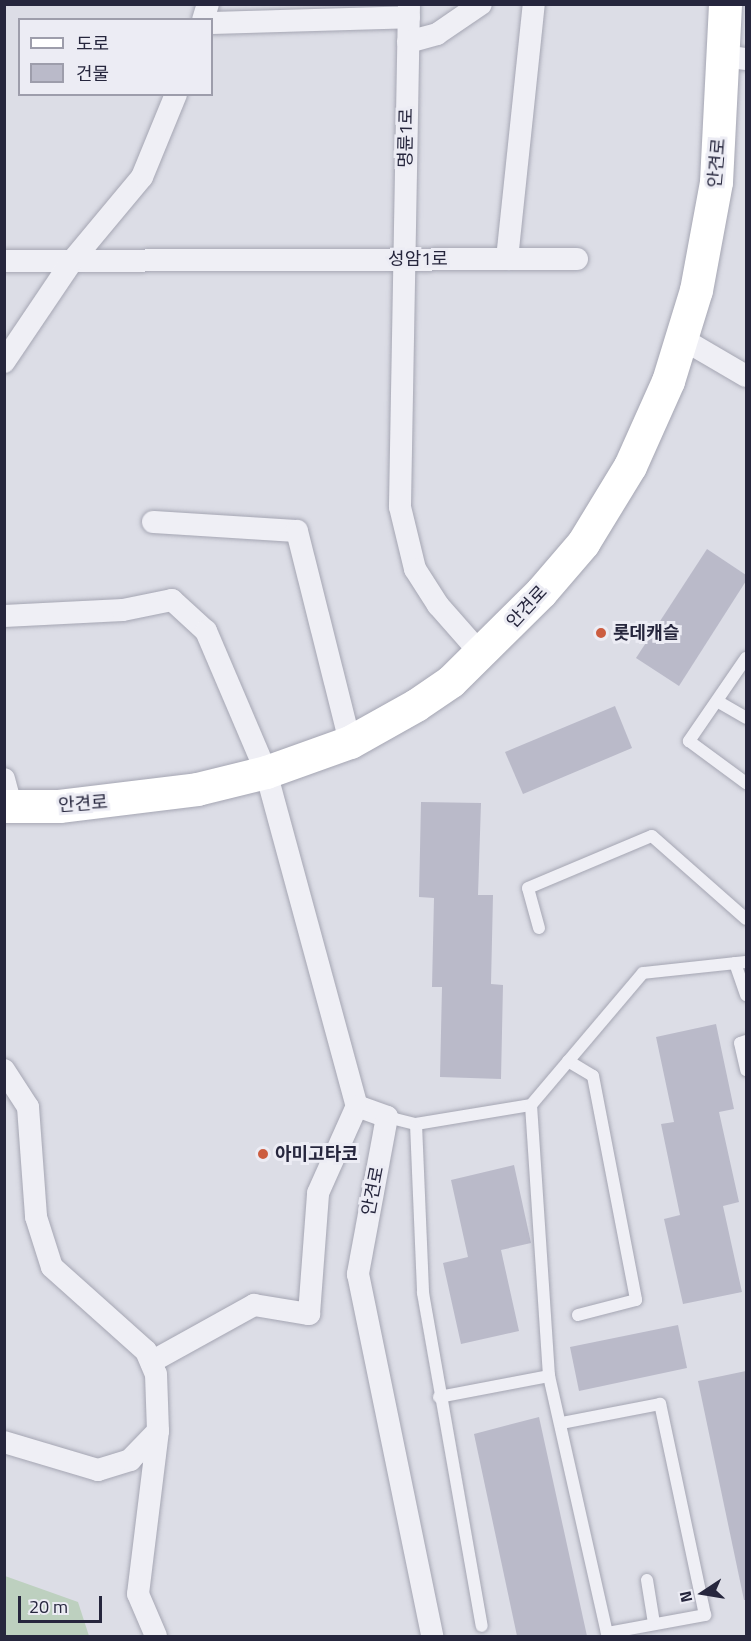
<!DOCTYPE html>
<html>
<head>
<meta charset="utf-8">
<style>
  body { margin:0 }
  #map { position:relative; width:751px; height:1641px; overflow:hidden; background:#dcdde6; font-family:"Titillium Web","Noto Sans KR",sans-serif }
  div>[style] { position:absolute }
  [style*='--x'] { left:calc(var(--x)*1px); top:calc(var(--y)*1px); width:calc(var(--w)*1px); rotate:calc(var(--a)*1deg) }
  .green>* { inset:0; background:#bdd0bf }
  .building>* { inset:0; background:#babac9 }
  .roads { filter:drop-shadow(0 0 2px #a5a6b3) drop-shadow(0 0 2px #a5a6b3) }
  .service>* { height:12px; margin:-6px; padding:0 6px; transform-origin:6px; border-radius:6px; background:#efeff5 }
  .minor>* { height:22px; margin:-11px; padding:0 11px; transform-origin:11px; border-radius:11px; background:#efeff5 }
  .secondary>* { height:33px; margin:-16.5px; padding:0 16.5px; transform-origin:16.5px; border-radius:16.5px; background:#fff }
  .dots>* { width:16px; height:16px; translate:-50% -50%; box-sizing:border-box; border:3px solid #ececf4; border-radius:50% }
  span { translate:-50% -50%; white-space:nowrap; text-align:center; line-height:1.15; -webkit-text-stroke:6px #ececf4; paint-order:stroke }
  .street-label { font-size:18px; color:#26263d }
  .poi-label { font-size:18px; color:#26263d; font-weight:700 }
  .left { translate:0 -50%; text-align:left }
  .frame { position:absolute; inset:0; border:6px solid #26263d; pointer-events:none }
  .legend { position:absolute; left:18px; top:18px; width:195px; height:78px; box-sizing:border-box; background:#ececf4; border:2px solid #9d9dab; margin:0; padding:8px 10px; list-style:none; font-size:18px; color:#26263d }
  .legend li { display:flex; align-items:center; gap:12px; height:30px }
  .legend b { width:30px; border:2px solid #9d9dab }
  .north { position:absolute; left:673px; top:1563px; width:60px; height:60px; -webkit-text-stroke:4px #ececf4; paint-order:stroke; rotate:258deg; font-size:16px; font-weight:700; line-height:24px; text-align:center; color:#26263d }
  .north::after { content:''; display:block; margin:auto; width:21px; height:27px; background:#26263d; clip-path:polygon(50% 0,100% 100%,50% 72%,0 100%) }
  .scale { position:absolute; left:18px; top:1596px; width:84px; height:27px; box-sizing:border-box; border:3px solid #26263d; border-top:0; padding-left:8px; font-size:18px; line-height:21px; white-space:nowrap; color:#26263d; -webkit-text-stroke:4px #ececf4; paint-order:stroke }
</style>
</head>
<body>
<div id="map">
  <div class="green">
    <div style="clip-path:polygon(5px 1576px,78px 1602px,89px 1636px,5px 1636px)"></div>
  </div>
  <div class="building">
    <div style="clip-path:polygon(707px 549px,746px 575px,746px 581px,679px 686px,636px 658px)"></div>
    <div style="clip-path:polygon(615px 706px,632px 748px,523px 794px,505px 752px)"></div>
    <div style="clip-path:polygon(421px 802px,481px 803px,478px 895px,493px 895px,491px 984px,503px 985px,501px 1079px,440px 1077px,442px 987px,432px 987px,434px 898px,419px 897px)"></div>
    <div style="clip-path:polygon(716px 1024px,734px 1109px,719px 1112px,739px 1202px,723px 1206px,742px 1292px,683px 1304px,664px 1219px,680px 1215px,661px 1124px,674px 1122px,656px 1037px)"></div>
    <div style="clip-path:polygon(514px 1165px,531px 1243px,501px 1250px,519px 1331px,461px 1344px,443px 1263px,468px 1257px,451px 1180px)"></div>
    <div style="clip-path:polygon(678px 1325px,687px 1368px,579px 1391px,570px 1347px)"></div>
    <div style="clip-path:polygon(746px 1371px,746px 1600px,744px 1600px,698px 1381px)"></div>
    <div style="clip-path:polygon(539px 1417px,587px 1636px,517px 1636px,474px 1434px)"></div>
  </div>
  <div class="roads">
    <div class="service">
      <div style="--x:746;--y:658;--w:101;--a:124.5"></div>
      <div style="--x:689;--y:741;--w:71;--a:36.4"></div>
      <div style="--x:717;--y:701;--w:34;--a:30"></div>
      <div style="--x:539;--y:928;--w:41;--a:-105.4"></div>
      <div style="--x:528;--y:888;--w:134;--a:-22.8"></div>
      <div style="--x:652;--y:836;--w:125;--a:41.4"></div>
      <div style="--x:735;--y:963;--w:34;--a:71"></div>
      <div style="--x:746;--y:1041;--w:6;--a:162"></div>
      <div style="--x:740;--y:1043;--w:28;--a:77"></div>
      <div style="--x:568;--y:1061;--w:29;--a:31"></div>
      <div style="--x:593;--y:1076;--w:228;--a:79.1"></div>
      <div style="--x:636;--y:1300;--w:60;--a:165.5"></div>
      <div style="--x:531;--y:1105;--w:272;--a:86.2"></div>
      <div style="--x:549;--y:1376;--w:263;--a:77.3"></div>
      <div style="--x:607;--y:1633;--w:100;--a:-10.4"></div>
      <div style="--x:705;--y:1615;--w:216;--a:-102"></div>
      <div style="--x:660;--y:1404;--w:100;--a:169"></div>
      <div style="--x:387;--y:1117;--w:30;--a:14"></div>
      <div style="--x:416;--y:1124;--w:117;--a:-9.4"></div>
      <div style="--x:531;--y:1105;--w:173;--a:-49.7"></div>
      <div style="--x:643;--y:973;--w:104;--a:-6.1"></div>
      <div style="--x:416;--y:1124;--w:169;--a:87.6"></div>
      <div style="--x:423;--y:1293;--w:338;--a:80"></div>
      <div style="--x:439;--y:1397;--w:112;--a:-10.8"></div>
      <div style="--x:647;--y:1580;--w:44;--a:80.8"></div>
    </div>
    <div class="minor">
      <div style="--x:409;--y:4;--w:503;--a:91.03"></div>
      <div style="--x:400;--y:507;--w:64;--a:76.4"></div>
      <div style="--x:415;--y:569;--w:43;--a:57.4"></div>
      <div style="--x:438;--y:605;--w:65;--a:48.7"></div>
      <div style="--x:203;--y:20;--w:17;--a:-73"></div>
      <div style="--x:212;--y:23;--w:197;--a:-1.7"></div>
      <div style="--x:408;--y:42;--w:30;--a:-15"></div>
      <div style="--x:437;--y:34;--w:53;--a:-34.3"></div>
      <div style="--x:724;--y:56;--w:22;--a:8"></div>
      <div style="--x:507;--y:259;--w:256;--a:-84"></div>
      <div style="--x:4;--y:261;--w:573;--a:-0.2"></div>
      <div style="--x:681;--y:338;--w:75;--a:30.3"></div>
      <div style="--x:4;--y:362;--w:122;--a:-56"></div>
      <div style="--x:72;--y:261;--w:109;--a:-50.2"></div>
      <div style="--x:142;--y:177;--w:90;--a:-67.7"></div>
      <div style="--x:153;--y:522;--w:144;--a:3.6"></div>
      <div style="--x:297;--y:531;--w:218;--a:75.9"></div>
      <div style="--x:4;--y:616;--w:119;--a:-2.9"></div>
      <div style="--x:123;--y:610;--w:50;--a:-11.5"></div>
      <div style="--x:172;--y:600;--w:46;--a:42.4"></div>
      <div style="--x:206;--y:631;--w:153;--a:66.9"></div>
      <div style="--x:266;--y:772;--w:346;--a:74.8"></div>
      <div style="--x:357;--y:1106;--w:32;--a:20"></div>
      <div style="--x:387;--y:1117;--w:160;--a:100.5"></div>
      <div style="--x:358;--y:1274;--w:369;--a:78.4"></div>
      <div style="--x:4;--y:779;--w:28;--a:75"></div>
      <div style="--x:4;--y:1070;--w:44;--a:57"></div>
      <div style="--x:28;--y:1107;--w:110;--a:85.8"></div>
      <div style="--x:36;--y:1217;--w:52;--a:72.3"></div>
      <div style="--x:52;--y:1267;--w:126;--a:41.8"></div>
      <div style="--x:146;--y:1351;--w:25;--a:67"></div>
      <div style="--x:156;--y:1374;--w:57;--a:88"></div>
      <div style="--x:158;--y:1431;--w:164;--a:97"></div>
      <div style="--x:138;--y:1594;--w:46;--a:66.8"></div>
      <div style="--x:151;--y:1362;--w:118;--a:-29"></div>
      <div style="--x:254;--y:1305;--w:56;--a:9.3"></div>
      <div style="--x:309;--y:1314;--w:121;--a:-85.7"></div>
      <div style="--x:318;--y:1193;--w:95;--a:-65.9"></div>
      <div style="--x:4;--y:1442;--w:98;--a:16.6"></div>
      <div style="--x:98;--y:1470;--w:34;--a:-17"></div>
      <div style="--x:130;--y:1460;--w:40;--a:-46"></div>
    </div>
    <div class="secondary">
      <div style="--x:4;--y:806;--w:55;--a:0"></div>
      <div style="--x:59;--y:806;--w:139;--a:-7"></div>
      <div style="--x:197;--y:789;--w:71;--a:-13.8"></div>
      <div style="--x:266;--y:772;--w:89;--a:-19.7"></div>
      <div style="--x:350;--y:742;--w:76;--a:-29.3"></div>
      <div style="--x:416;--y:705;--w:42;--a:-34.4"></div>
      <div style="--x:451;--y:681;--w:127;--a:-44.7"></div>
      <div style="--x:541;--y:592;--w:65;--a:-49.4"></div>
      <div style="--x:583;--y:543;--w:90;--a:-58.6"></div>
      <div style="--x:630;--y:466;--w:93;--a:-65.9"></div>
      <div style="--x:668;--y:381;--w:95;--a:-72.9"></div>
      <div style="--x:696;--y:290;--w:110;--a:-79.5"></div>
      <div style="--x:716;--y:182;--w:178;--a:-87.1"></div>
    </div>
  </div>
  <div class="dots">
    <div style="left:601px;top:633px;background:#cc5d40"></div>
    <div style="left:263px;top:1154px;background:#cc5d40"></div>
  </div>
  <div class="street-label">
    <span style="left:406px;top:138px;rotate:-89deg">명륜1로</span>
    <span style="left:717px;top:163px;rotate:-85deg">안견로</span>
    <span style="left:418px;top:259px">성암1로</span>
    <span style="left:527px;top:607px;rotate:-47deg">안견로</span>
    <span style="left:83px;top:804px;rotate:-4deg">안견로</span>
    <span style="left:373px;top:1191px;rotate:-79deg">안견로</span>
  </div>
  <div class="poi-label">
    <span class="left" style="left:613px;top:633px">롯데캐슬</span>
    <span class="left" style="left:275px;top:1154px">아미고타코</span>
  </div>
  <div class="frame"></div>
  <ul class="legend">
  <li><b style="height:8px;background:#fff"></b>도로</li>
  <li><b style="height:16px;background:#babac9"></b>건물</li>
  </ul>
  <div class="north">N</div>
  <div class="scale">20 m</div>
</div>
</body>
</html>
